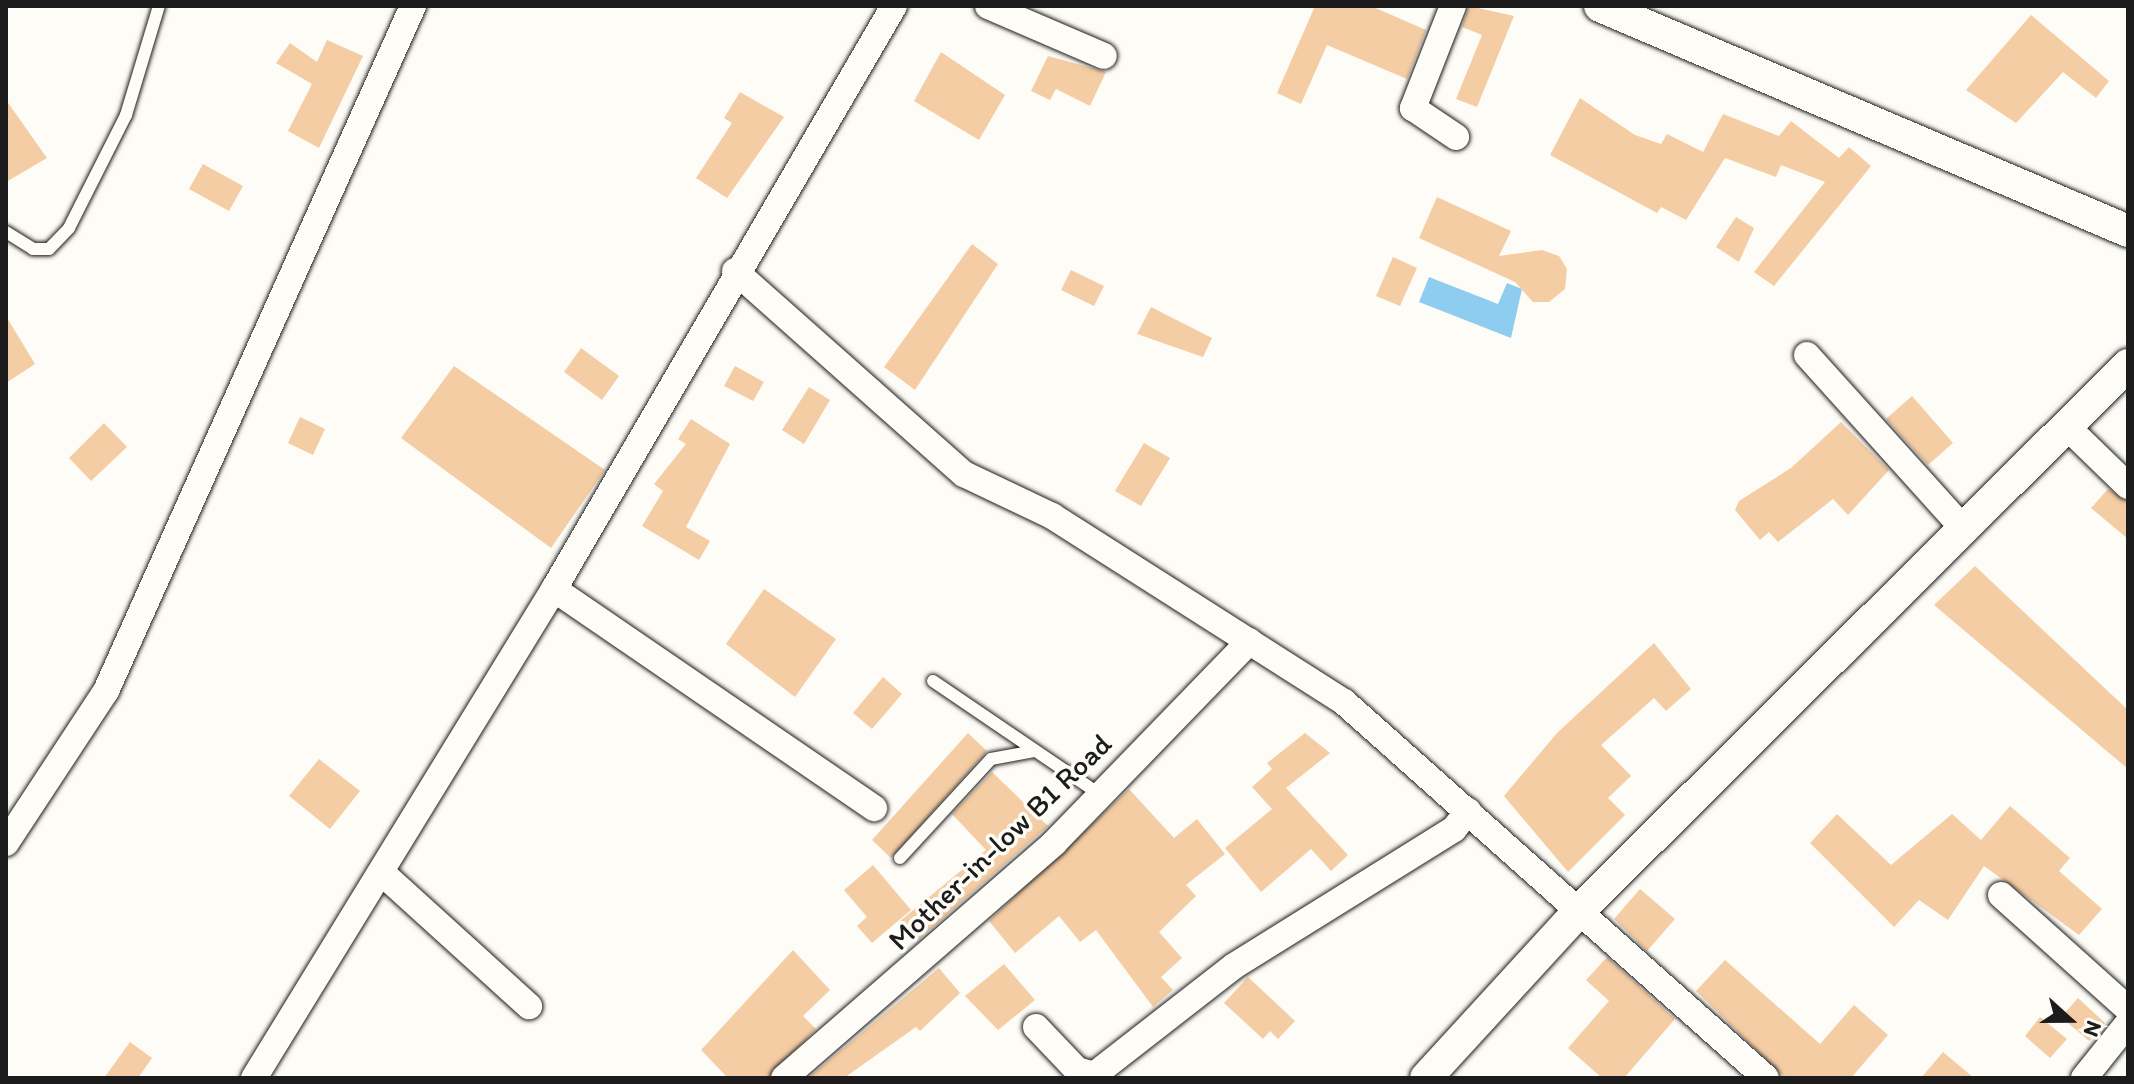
<!DOCTYPE html>
<html>
<head>
<meta charset="utf-8">
<style>
  body { margin:0 }
  #map { position:relative; width:2134px; height:1084px; overflow:hidden; background:#fdfcf7; font-family:Itim,sans-serif }
  div>[style] { position:absolute }
  [style*='--x'] { left:calc(var(--x)*1px); top:calc(var(--y)*1px); width:calc(var(--w)*1px); rotate:calc(var(--a)*1deg) }
  .water>* { inset:0; background:#8fcdf0 }
  .building>* { inset:0; background:#f5cda4 }
  .roads { filter:drop-shadow(0 0 2px #1c1c1c) drop-shadow(0 0 2px #1c1c1c) }
  .service>* { height:12px; margin:-6px; padding:0 6px; transform-origin:6px; border-radius:6px; background:#fdfcf7 }
  .minor>* { height:26px; margin:-13px; padding:0 13px; transform-origin:13px; border-radius:13px; background:#fdfcf7 }
  .tertiary>* { height:32px; margin:-16px; padding:0 16px; transform-origin:16px; border-radius:16px; background:#fdfcf7 }
  span { translate:-50% -50%; white-space:nowrap; text-align:center; line-height:1.15; -webkit-text-stroke:7px #fdfcf7; paint-order:stroke }
  .street-label { font-size:30px; color:#1c1c1c }
  .frame { position:absolute; inset:0; border:8px solid #1c1c1c; pointer-events:none }
  .north { position:absolute; left:2030px; top:980px; width:80px; height:80px; -webkit-text-stroke:6px #fdfcf7; paint-order:stroke; rotate:111deg; font-size:22px; font-weight:700; line-height:32px; text-align:center; color:#1c1c1c }
  .north::after { content:''; display:block; margin:auto; width:28px; height:36px; background:#1c1c1c; clip-path:polygon(50% 0,100% 100%,50% 72%,0 100%) }
</style>
</head>
<body>
<div id="map">
  <div class="water">
    <div style="clip-path:polygon(1429px 277px,1498px 304px,1507px 283px,1522px 289px,1511px 338px,1419px 302px)"></div>
  </div>
  <div class="building">
    <div style="clip-path:polygon(1315px 6px,1371px 6px,1426px 30px,1407px 79px,1327px 45px,1301px 104px,1277px 93px)"></div>
    <div style="clip-path:polygon(1469px 6px,1514px 16px,1477px 107px,1456px 99px,1482px 35px,1462px 27px)"></div>
    <div style="clip-path:polygon(2031px 15px,2109px 81px,2096px 98px,2063px 72px,2016px 123px,1966px 90px)"></div>
    <div style="clip-path:polygon(327px 40px,363px 56px,319px 148px,288px 131px,312px 84px,276px 63px,290px 43px,317px 62px)"></div>
    <div style="clip-path:polygon(941px 52px,1005px 95px,979px 140px,914px 101px)"></div>
    <div style="clip-path:polygon(1048px 56px,1106px 72px,1090px 106px,1056px 89px,1050px 100px,1031px 91px)"></div>
    <div style="clip-path:polygon(740px 92px,784px 117px,727px 198px,696px 178px,732px 123px,724px 118px)"></div>
    <div style="clip-path:polygon(1580px 98px,1635px 135px,1661px 144px,1667px 134px,1703px 152px,1723px 114px,1779px 136px,1791px 121px,1839px 158px,1849px 147px,1871px 166px,1774px 286px,1754px 272px,1825px 182px,1781px 165px,1776px 177px,1725px 158px,1686px 220px,1661px 207px,1657px 213px,1550px 155px)"></div>
    <div style="clip-path:polygon(6px 100px,47px 158px,6px 182px)"></div>
    <div style="clip-path:polygon(203px 164px,243px 186px,229px 211px,189px 189px)"></div>
    <div style="clip-path:polygon(1437px 197px,1511px 231px,1499px 256px,1542px 250px,1559px 256px,1567px 269px,1565px 289px,1549px 302px,1533px 302px,1515px 282px,1419px 238px)"></div>
    <div style="clip-path:polygon(1736px 217px,1754px 228px,1739px 262px,1716px 247px)"></div>
    <div style="clip-path:polygon(972px 244px,998px 264px,915px 390px,884px 367px)"></div>
    <div style="clip-path:polygon(1393px 257px,1417px 268px,1400px 306px,1376px 296px)"></div>
    <div style="clip-path:polygon(1071px 270px,1104px 286px,1094px 306px,1061px 290px)"></div>
    <div style="clip-path:polygon(1151px 307px,1212px 338px,1203px 357px,1137px 334px)"></div>
    <div style="clip-path:polygon(6px 316px,35px 364px,6px 383px)"></div>
    <div style="clip-path:polygon(581px 348px,619px 376px,602px 400px,564px 372px)"></div>
    <div style="clip-path:polygon(454px 366px,605px 470px,551px 548px,401px 438px)"></div>
    <div style="clip-path:polygon(735px 366px,764px 382px,753px 401px,724px 386px)"></div>
    <div style="clip-path:polygon(809px 387px,830px 400px,804px 444px,782px 430px)"></div>
    <div style="clip-path:polygon(1912px 396px,1953px 443px,1928px 465px,1886px 419px)"></div>
    <div style="clip-path:polygon(300px 417px,325px 429px,313px 455px,288px 443px)"></div>
    <div style="clip-path:polygon(691px 419px,730px 444px,686px 527px,710px 541px,699px 560px,642px 526px,663px 491px,654px 484px,686px 444px,678px 439px)"></div>
    <div style="clip-path:polygon(1841px 422px,1889px 470px,1848px 515px,1833px 499px,1778px 542px,1769px 532px,1760px 540px,1735px 510px,1739px 501px,1791px 468px)"></div>
    <div style="clip-path:polygon(104px 423px,127px 447px,91px 481px,69px 458px)"></div>
    <div style="clip-path:polygon(1144px 443px,1170px 458px,1141px 506px,1115px 491px)"></div>
    <div style="clip-path:polygon(2108px 489px,2128px 502px,2128px 539px,2091px 508px)"></div>
    <div style="clip-path:polygon(1975px 566px,2128px 710px,2128px 769px,1934px 605px)"></div>
    <div style="clip-path:polygon(764px 589px,836px 639px,795px 697px,726px 644px)"></div>
    <div style="clip-path:polygon(1654px 643px,1691px 689px,1666px 711px,1654px 698px,1601px 745px,1631px 776px,1608px 798px,1625px 815px,1568px 872px,1504px 796px,1557px 733px)"></div>
    <div style="clip-path:polygon(883px 677px,902px 694px,872px 729px,853px 713px)"></div>
    <div style="clip-path:polygon(968px 733px,987px 751px,891px 858px,872px 840px)"></div>
    <div style="clip-path:polygon(1305px 733px,1330px 753px,1286px 788px,1348px 855px,1331px 871px,1311px 849px,1261px 892px,1225px 848px,1272px 809px,1252px 787px,1272px 769px,1267px 763px)"></div>
    <div style="clip-path:polygon(319px 759px,360px 791px,330px 829px,289px 796px)"></div>
    <div style="clip-path:polygon(992px 772px,1048px 826px,917px 941px,899px 922px,986px 850px,952px 814px)"></div>
    <div style="clip-path:polygon(1129px 789px,1174px 838px,1197px 819px,1225px 854px,1186px 885px,1196px 896px,1159px 932px,1182px 958px,1161px 977px,1173px 990px,1153px 1007px,1096px 930px,1080px 942px,1059px 916px,1015px 953px,989px 921px)"></div>
    <div style="clip-path:polygon(2010px 806px,2070px 858px,2059px 871px,2102px 909px,2079px 935px,1984px 866px,1948px 920px,1919px 900px,1894px 927px,1810px 843px,1837px 814px,1891px 865px,1952px 814px,1981px 840px)"></div>
    <div style="clip-path:polygon(873px 865px,911px 910px,872px 943px,857px 926px,867px 917px,844px 890px)"></div>
    <div style="clip-path:polygon(1640px 889px,1675px 919px,1647px 951px,1614px 919px)"></div>
    <div style="clip-path:polygon(793px 950px,830px 990px,803px 1016px,816px 1029px,768px 1078px,728px 1078px,701px 1050px)"></div>
    <div style="clip-path:polygon(1607px 957px,1675px 1019px,1624px 1078px,1602px 1078px,1568px 1048px,1609px 1001px,1586px 980px)"></div>
    <div style="clip-path:polygon(1725px 960px,1820px 1044px,1854px 1005px,1888px 1035px,1851px 1078px,1785px 1078px,1696px 991px)"></div>
    <div style="clip-path:polygon(1004px 964px,1035px 1000px,998px 1030px,965px 996px)"></div>
    <div style="clip-path:polygon(939px 968px,960px 993px,920px 1031px,916px 1027px,844px 1078px,808px 1078px)"></div>
    <div style="clip-path:polygon(1248px 977px,1295px 1021px,1278px 1039px,1270px 1031px,1263px 1039px,1224px 1003px)"></div>
    <div style="clip-path:polygon(2078px 998px,2105px 1023px,2089px 1041px,2061px 1017px)"></div>
    <div style="clip-path:polygon(2040px 1017px,2067px 1039px,2050px 1058px,2025px 1036px)"></div>
    <div style="clip-path:polygon(130px 1042px,152px 1058px,138px 1078px,104px 1078px)"></div>
    <div style="clip-path:polygon(1943px 1052px,1974px 1078px,1921px 1078px)"></div>
  </div>
  <div class="roads">
    <div class="service">
      <div style="--x:6;--y:232;--w:32;--a:32"></div>
      <div style="--x:33;--y:249;--w:16;--a:0"></div>
      <div style="--x:49;--y:249;--w:29;--a:-46"></div>
      <div style="--x:69;--y:228;--w:127;--a:-63.2"></div>
      <div style="--x:126;--y:115;--w:114;--a:-73.2"></div>
      <div style="--x:933;--y:681;--w:201;--a:34.2"></div>
      <div style="--x:900;--y:858;--w:134;--a:-47.4"></div>
      <div style="--x:991;--y:759;--w:45;--a:-10.3"></div>
    </div>
    <div class="minor">
      <div style="--x:988;--y:6;--w:126;--a:23.3"></div>
      <div style="--x:1453;--y:6;--w:110;--a:111.4"></div>
      <div style="--x:1413;--y:108;--w:52;--a:34"></div>
      <div style="--x:735;--y:271;--w:306;--a:41.6"></div>
      <div style="--x:964;--y:474;--w:98;--a:25.5"></div>
      <div style="--x:1052;--y:516;--w:346;--a:32.5"></div>
      <div style="--x:1344;--y:702;--w:565;--a:41.7"></div>
      <div style="--x:1807;--y:355;--w:232;--a:48"></div>
      <div style="--x:2066;--y:426;--w:86;--a:44.1"></div>
      <div style="--x:554;--y:589;--w:388;--a:34.4"></div>
      <div style="--x:6;--y:843;--w:182;--a:-56.7"></div>
      <div style="--x:106;--y:691;--w:751;--a:-65.86"></div>
      <div style="--x:381;--y:872;--w:200;--a:42.2"></div>
      <div style="--x:2001;--y:895;--w:171;--a:41.9"></div>
      <div style="--x:1036;--y:1027;--w:59;--a:46.4"></div>
      <div style="--x:1077;--y:1070;--w:18;--a:16"></div>
      <div style="--x:1094;--y:1075;--w:177;--a:-37.9"></div>
      <div style="--x:1234;--y:966;--w:259;--a:-31.9"></div>
      <div style="--x:1454;--y:829;--w:23;--a:-52"></div>
      <div style="--x:254;--y:1078;--w:574;--a:-58.47"></div>
      <div style="--x:554;--y:589;--w:675;--a:-59.75"></div>
      <div style="--x:784;--y:1078;--w:358;--a:-41"></div>
      <div style="--x:1054;--y:843;--w:281;--a:-45.9"></div>
      <div style="--x:2084;--y:1078;--w:70;--a:-51.3"></div>
    </div>
    <div class="tertiary">
      <div style="--x:1600;--y:6;--w:574;--a:23.08"></div>
      <div style="--x:1426;--y:1078;--w:225;--a:-47.5"></div>
      <div style="--x:1578;--y:912;--w:776;--a:-44.84"></div>
    </div>
  </div>
  <div class="street-label">
    <span style="left:1000px;top:842px;rotate:-44deg">Mother-in-low B1 Road</span>
  </div>
  <div class="frame"></div>
  <div class="north">N</div>
</div>
</body>
</html>
